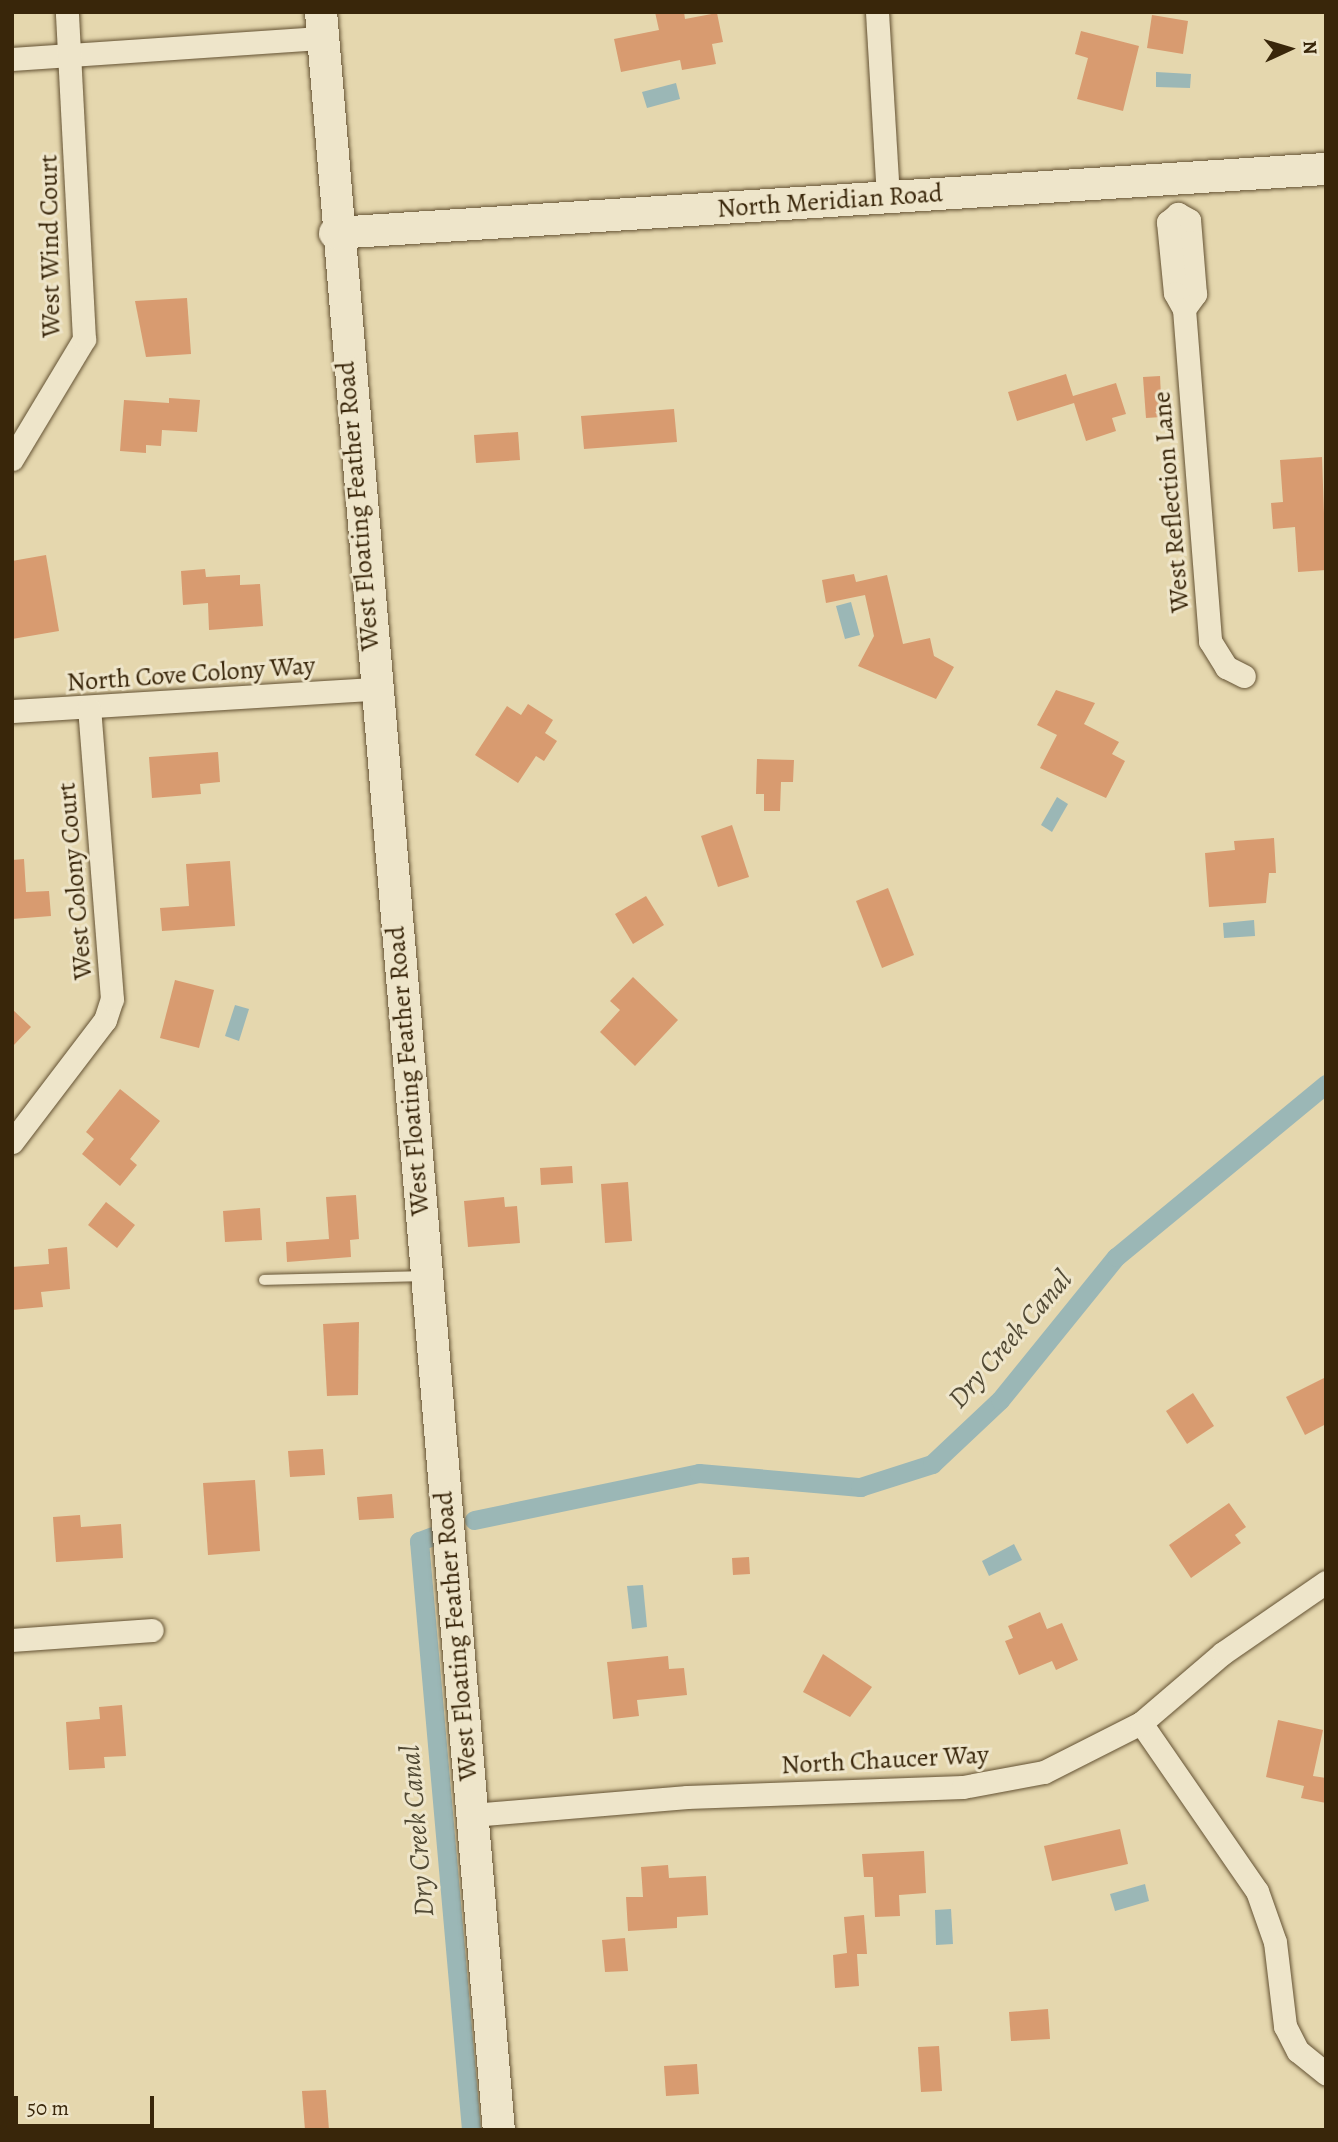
<!DOCTYPE html>
<html>
<head>
<meta charset="utf-8">
<style>
  body { margin:0 }
  #map { position:relative; width:1338px; height:2142px; overflow:hidden; background:#e5d7ae; font-family:Alegreya,serif }
  div>[style] { position:absolute }
  [style*='--x'] { left:calc(var(--x)*1px); top:calc(var(--y)*1px); width:calc(var(--w)*1px); rotate:calc(var(--a)*1deg) }
  .water>* { inset:0; background:#9bb7b6 }
  .canal>* { height:19px; margin:-9.5px; padding:0 9.5px; transform-origin:9.5px; border-radius:9.5px; background:#9bb7b6 }
  .building>* { inset:0; background:#d89b70 }
  .roads { filter:drop-shadow(0 0 2px #645233) drop-shadow(0 0 2px #645233) }
  .lane>* { height:10px; margin:-5px; padding:0 5px; transform-origin:5px; border-radius:5px; background:#eee5ca }
  .street>* { height:23px; margin:-11.5px; padding:0 11.5px; transform-origin:11.5px; border-radius:11.5px; background:#eee5ca }
  .secondary>* { height:32px; margin:-16px; padding:0 16px; transform-origin:16px; border-radius:16px; background:#eee5ca }
  span { translate:-50% -50%; white-space:nowrap; text-align:center; line-height:1.15; -webkit-text-stroke:6px #eee5ca; paint-order:stroke }
  .street-label { font-size:26px; color:#39260a }
  .water-label { font-size:28px; color:#524a35; font-style:italic }
  .frame { position:absolute; inset:0; border:14px solid #39260a; pointer-events:none }
  .north { position:absolute; left:1254px; top:14px; width:70px; height:70px; -webkit-text-stroke:5px #eee5ca; paint-order:stroke; rotate:86deg; font-size:19px; font-weight:700; line-height:28px; text-align:center; color:#39260a }
  .north::after { content:''; display:block; margin:auto; width:24px; height:32px; background:#39260a; clip-path:polygon(50% 0,100% 100%,50% 72%,0 100%) }
  .scale { position:absolute; left:14px; top:2096px; width:140px; height:32px; box-sizing:border-box; border:4px solid #39260a; border-top:0; padding-left:9px; font-size:21px; line-height:24px; white-space:nowrap; color:#39260a; -webkit-text-stroke:5px #eee5ca; paint-order:stroke }
</style>
</head>
<body>
<div id="map">
  <div class="water">
    <div style="clip-path:polygon(1156px 72px,1191px 74px,1190px 88px,1156px 87px)"></div>
    <div style="clip-path:polygon(676px 83px,680px 99px,647px 108px,642px 92px)"></div>
    <div style="clip-path:polygon(851px 602px,860px 635px,845px 639px,836px 606px)"></div>
    <div style="clip-path:polygon(1057px 797px,1068px 804px,1052px 832px,1041px 825px)"></div>
    <div style="clip-path:polygon(1254px 920px,1255px 936px,1224px 938px,1223px 923px)"></div>
    <div style="clip-path:polygon(235px 1005px,249px 1009px,239px 1041px,225px 1036px)"></div>
    <div style="clip-path:polygon(1014px 1544px,1022px 1560px,989px 1576px,982px 1561px)"></div>
    <div style="clip-path:polygon(643px 1585px,647px 1627px,632px 1629px,627px 1586px)"></div>
    <div style="clip-path:polygon(1145px 1884px,1149px 1901px,1115px 1911px,1110px 1894px)"></div>
    <div style="clip-path:polygon(951px 1909px,953px 1944px,936px 1945px,935px 1910px)"></div>
  </div>
  <div class="canal">
    <div style="--x:474;--y:1520;--w:230;--a:-11.8"></div>
    <div style="--x:699;--y:1473;--w:162;--a:5"></div>
    <div style="--x:860;--y:1487;--w:76;--a:-17.7"></div>
    <div style="--x:932;--y:1464;--w:93;--a:-43.3"></div>
    <div style="--x:1000;--y:1400;--w:184;--a:-51"></div>
    <div style="--x:1116;--y:1257;--w:272;--a:-39.5"></div>
    <div style="--x:433;--y:1536;--w:15;--a:160"></div>
    <div style="--x:419;--y:1541;--w:591;--a:84.95"></div>
  </div>
  <div class="building">
    <div style="clip-path:polygon(655px 12px,684px 12px,685px 19px,717px 13px,723px 42px,712px 44px,716px 64px,682px 70px,680px 60px,621px 72px,614px 39px,659px 30px)"></div>
    <div style="clip-path:polygon(1152px 15px,1188px 21px,1183px 54px,1147px 48px)"></div>
    <div style="clip-path:polygon(1081px 31px,1139px 46px,1123px 111px,1077px 99px,1088px 58px,1075px 54px)"></div>
    <div style="clip-path:polygon(187px 298px,191px 354px,146px 357px,135px 301px)"></div>
    <div style="clip-path:polygon(1066px 374px,1073px 396px,1116px 383px,1126px 414px,1112px 418px,1116px 431px,1086px 441px,1074px 403px,1017px 421px,1008px 392px)"></div>
    <div style="clip-path:polygon(1160px 376px,1162px 417px,1146px 418px,1143px 377px)"></div>
    <div style="clip-path:polygon(169px 398px,200px 400px,197px 432px,162px 430px,161px 446px,146px 445px,146px 453px,120px 451px,124px 400px,169px 403px)"></div>
    <div style="clip-path:polygon(674px 409px,677px 442px,584px 449px,581px 416px)"></div>
    <div style="clip-path:polygon(518px 432px,520px 460px,476px 463px,474px 435px)"></div>
    <div style="clip-path:polygon(1322px 457px,1326px 570px,1298px 572px,1295px 527px,1273px 529px,1271px 503px,1283px 502px,1280px 460px)"></div>
    <div style="clip-path:polygon(46px 555px,59px 631px,12px 639px,12px 561px)"></div>
    <div style="clip-path:polygon(205px 569px,206px 577px,240px 575px,240px 585px,260px 584px,263px 626px,209px 630px,208px 603px,183px 605px,181px 571px)"></div>
    <div style="clip-path:polygon(854px 574px,856px 582px,887px 575px,903px 644px,930px 638px,934px 656px,954px 667px,936px 699px,858px 666px,874px 636px,865px 595px,826px 603px,822px 580px)"></div>
    <div style="clip-path:polygon(1056px 690px,1095px 703px,1084px 724px,1119px 742px,1112px 754px,1125px 761px,1106px 798px,1040px 768px,1057px 735px,1037px 725px)"></div>
    <div style="clip-path:polygon(528px 704px,553px 720px,545px 733px,557px 741px,544px 761px,536px 756px,518px 783px,475px 755px,507px 706px,521px 715px)"></div>
    <div style="clip-path:polygon(218px 752px,220px 782px,200px 784px,201px 794px,152px 798px,149px 757px)"></div>
    <div style="clip-path:polygon(757px 759px,794px 760px,793px 782px,781px 782px,780px 811px,764px 811px,764px 794px,756px 794px)"></div>
    <div style="clip-path:polygon(732px 825px,749px 877px,718px 887px,701px 836px)"></div>
    <div style="clip-path:polygon(1274px 838px,1276px 873px,1269px 873px,1266px 903px,1209px 907px,1205px 853px,1235px 850px,1234px 841px)"></div>
    <div style="clip-path:polygon(24px 859px,26px 892px,49px 891px,51px 916px,12px 919px,12px 860px)"></div>
    <div style="clip-path:polygon(230px 861px,235px 926px,162px 931px,160px 908px,189px 906px,186px 864px)"></div>
    <div style="clip-path:polygon(888px 888px,914px 955px,882px 968px,856px 901px)"></div>
    <div style="clip-path:polygon(646px 896px,664px 925px,633px 944px,615px 914px)"></div>
    <div style="clip-path:polygon(633px 977px,678px 1020px,635px 1066px,600px 1032px,620px 1010px,610px 1001px)"></div>
    <div style="clip-path:polygon(175px 980px,214px 990px,199px 1048px,160px 1038px)"></div>
    <div style="clip-path:polygon(12px 1009px,31px 1027px,12px 1047px)"></div>
    <div style="clip-path:polygon(120px 1089px,160px 1121px,130px 1159px,137px 1165px,120px 1186px,82px 1154px,94px 1139px,86px 1132px)"></div>
    <div style="clip-path:polygon(572px 1166px,573px 1183px,541px 1185px,540px 1168px)"></div>
    <div style="clip-path:polygon(628px 1182px,632px 1241px,605px 1243px,601px 1184px)"></div>
    <div style="clip-path:polygon(356px 1195px,359px 1239px,350px 1240px,351px 1257px,287px 1262px,286px 1242px,329px 1239px,326px 1197px)"></div>
    <div style="clip-path:polygon(504px 1197px,505px 1207px,517px 1206px,520px 1243px,468px 1247px,464px 1201px)"></div>
    <div style="clip-path:polygon(106px 1202px,135px 1225px,117px 1248px,88px 1225px)"></div>
    <div style="clip-path:polygon(260px 1208px,262px 1240px,225px 1242px,223px 1211px)"></div>
    <div style="clip-path:polygon(67px 1247px,70px 1289px,41px 1292px,43px 1307px,12px 1310px,12px 1267px,49px 1264px,48px 1249px)"></div>
    <div style="clip-path:polygon(359px 1322px,358px 1395px,327px 1396px,323px 1324px)"></div>
    <div style="clip-path:polygon(1326px 1377px,1326px 1424px,1305px 1435px,1286px 1397px)"></div>
    <div style="clip-path:polygon(1193px 1393px,1214px 1426px,1187px 1444px,1166px 1411px)"></div>
    <div style="clip-path:polygon(323px 1449px,325px 1475px,290px 1477px,288px 1451px)"></div>
    <div style="clip-path:polygon(255px 1480px,260px 1551px,208px 1555px,203px 1483px)"></div>
    <div style="clip-path:polygon(392px 1494px,394px 1518px,359px 1520px,357px 1497px)"></div>
    <div style="clip-path:polygon(1229px 1503px,1246px 1527px,1235px 1535px,1241px 1543px,1191px 1578px,1169px 1545px)"></div>
    <div style="clip-path:polygon(80px 1515px,81px 1527px,121px 1524px,123px 1558px,56px 1562px,53px 1517px)"></div>
    <div style="clip-path:polygon(749px 1557px,750px 1574px,733px 1575px,732px 1558px)"></div>
    <div style="clip-path:polygon(1040px 1612px,1047px 1629px,1062px 1623px,1078px 1660px,1056px 1670px,1052px 1661px,1019px 1675px,1005px 1641px,1013px 1638px,1008px 1626px)"></div>
    <div style="clip-path:polygon(823px 1654px,872px 1687px,850px 1717px,803px 1692px)"></div>
    <div style="clip-path:polygon(668px 1656px,669px 1669px,684px 1668px,687px 1695px,637px 1700px,639px 1716px,613px 1719px,607px 1662px)"></div>
    <div style="clip-path:polygon(122px 1705px,126px 1756px,104px 1757px,105px 1768px,69px 1770px,66px 1722px,100px 1719px,99px 1707px)"></div>
    <div style="clip-path:polygon(1278px 1720px,1323px 1730px,1313px 1776px,1326px 1778px,1326px 1803px,1301px 1798px,1304px 1786px,1266px 1777px)"></div>
    <div style="clip-path:polygon(1120px 1829px,1128px 1864px,1052px 1881px,1044px 1846px)"></div>
    <div style="clip-path:polygon(924px 1851px,926px 1893px,899px 1895px,900px 1916px,875px 1917px,873px 1877px,864px 1877px,862px 1854px)"></div>
    <div style="clip-path:polygon(668px 1865px,669px 1878px,706px 1876px,708px 1915px,677px 1917px,677px 1928px,628px 1931px,626px 1897px,643px 1897px,641px 1867px)"></div>
    <div style="clip-path:polygon(864px 1915px,867px 1954px,857px 1954px,859px 1986px,835px 1988px,833px 1955px,847px 1953px,844px 1917px)"></div>
    <div style="clip-path:polygon(625px 1938px,628px 1971px,605px 1972px,602px 1940px)"></div>
    <div style="clip-path:polygon(1048px 2009px,1050px 2039px,1011px 2041px,1009px 2012px)"></div>
    <div style="clip-path:polygon(939px 2046px,942px 2091px,921px 2092px,918px 2047px)"></div>
    <div style="clip-path:polygon(697px 2064px,699px 2094px,666px 2096px,664px 2066px)"></div>
    <div style="clip-path:polygon(326px 2090px,329px 2130px,305px 2130px,302px 2091px)"></div>
  </div>
  <div class="roads">
    <div class="lane">
      <div style="--x:264;--y:1280;--w:159;--a:-1.4"></div>
    </div>
    <div class="street">
      <div style="--x:877;--y:12;--w:185;--a:86.6"></div>
      <div style="--x:12;--y:59;--w:312;--a:-3.9"></div>
      <div style="--x:1184;--y:309;--w:19;--a:-54"></div>
      <div style="--x:1195;--y:294;--w:74;--a:-94.6"></div>
      <div style="--x:1189;--y:220;--w:13;--a:-151"></div>
      <div style="--x:1178;--y:214;--w:13;--a:141"></div>
      <div style="--x:1168;--y:222;--w:71;--a:84.4"></div>
      <div style="--x:1175;--y:293;--w:18;--a:61"></div>
      <div style="--x:1184;--y:309;--w:333;--a:85.5"></div>
      <div style="--x:1210;--y:641;--w:31;--a:58"></div>
      <div style="--x:1226;--y:667;--w:20;--a:27"></div>
      <div style="--x:12;--y:459;--w:140;--a:-59"></div>
      <div style="--x:84;--y:339;--w:327;--a:-93"></div>
      <div style="--x:12;--y:711;--w:363;--a:-3.5"></div>
      <div style="--x:12;--y:1142;--w:153;--a:-52.7"></div>
      <div style="--x:105;--y:1020;--w:22;--a:-72"></div>
      <div style="--x:112;--y:999;--w:291;--a:-94.5"></div>
      <div style="--x:12;--y:1640;--w:140;--a:-4.1"></div>
      <div style="--x:1141;--y:1723;--w:204;--a:55.4"></div>
      <div style="--x:1257;--y:1891;--w:54;--a:70.6"></div>
      <div style="--x:1275;--y:1942;--w:85;--a:83.2"></div>
      <div style="--x:1285;--y:2026;--w:28;--a:63"></div>
      <div style="--x:1298;--y:2051;--w:36;--a:39"></div>
      <div style="--x:472;--y:1815;--w:216;--a:-4.8"></div>
      <div style="--x:687;--y:1797;--w:276;--a:-2.1"></div>
      <div style="--x:963;--y:1787;--w:82;--a:-10.5"></div>
      <div style="--x:1044;--y:1772;--w:109;--a:-26.8"></div>
      <div style="--x:1141;--y:1723;--w:108;--a:-40.5"></div>
      <div style="--x:1223;--y:1653;--w:125;--a:-34.6"></div>
    </div>
    <div class="secondary">
      <div style="--x:321;--y:12;--w:2125;--a:85.2"></div>
      <div style="--x:335;--y:233;--w:993;--a:-3.7"></div>
    </div>
  </div>
  <div class="street-label">
    <span style="left:830px;top:201px;rotate:-4deg">North Meridian Road</span>
    <span style="left:50px;top:246px;rotate:-91deg">West Wind Court</span>
    <span style="left:1171px;top:502px;rotate:-95deg">West Reflection Lane</span>
    <span style="left:358px;top:506px;rotate:-95deg">West Floating Feather Road</span>
    <span style="left:191px;top:674px;rotate:-4deg">North Cove Colony Way</span>
    <span style="left:75px;top:881px;rotate:-95deg">West Colony Court</span>
    <span style="left:408px;top:1071px;rotate:-95deg">West Floating Feather Road</span>
    <span style="left:456px;top:1636px;rotate:-95deg">West Floating Feather Road</span>
    <span style="left:885px;top:1760px;rotate:-3deg">North Chaucer Way</span>
  </div>
  <div class="water-label">
    <span style="left:1010px;top:1339px;rotate:-49deg">Dry Creek Canal</span>
    <span style="left:417px;top:1831px;rotate:-95deg">Dry Creek Canal</span>
  </div>
  <div class="frame"></div>
  <div class="north">N</div>
  <div class="scale">50 m</div>
</div>
</body>
</html>
